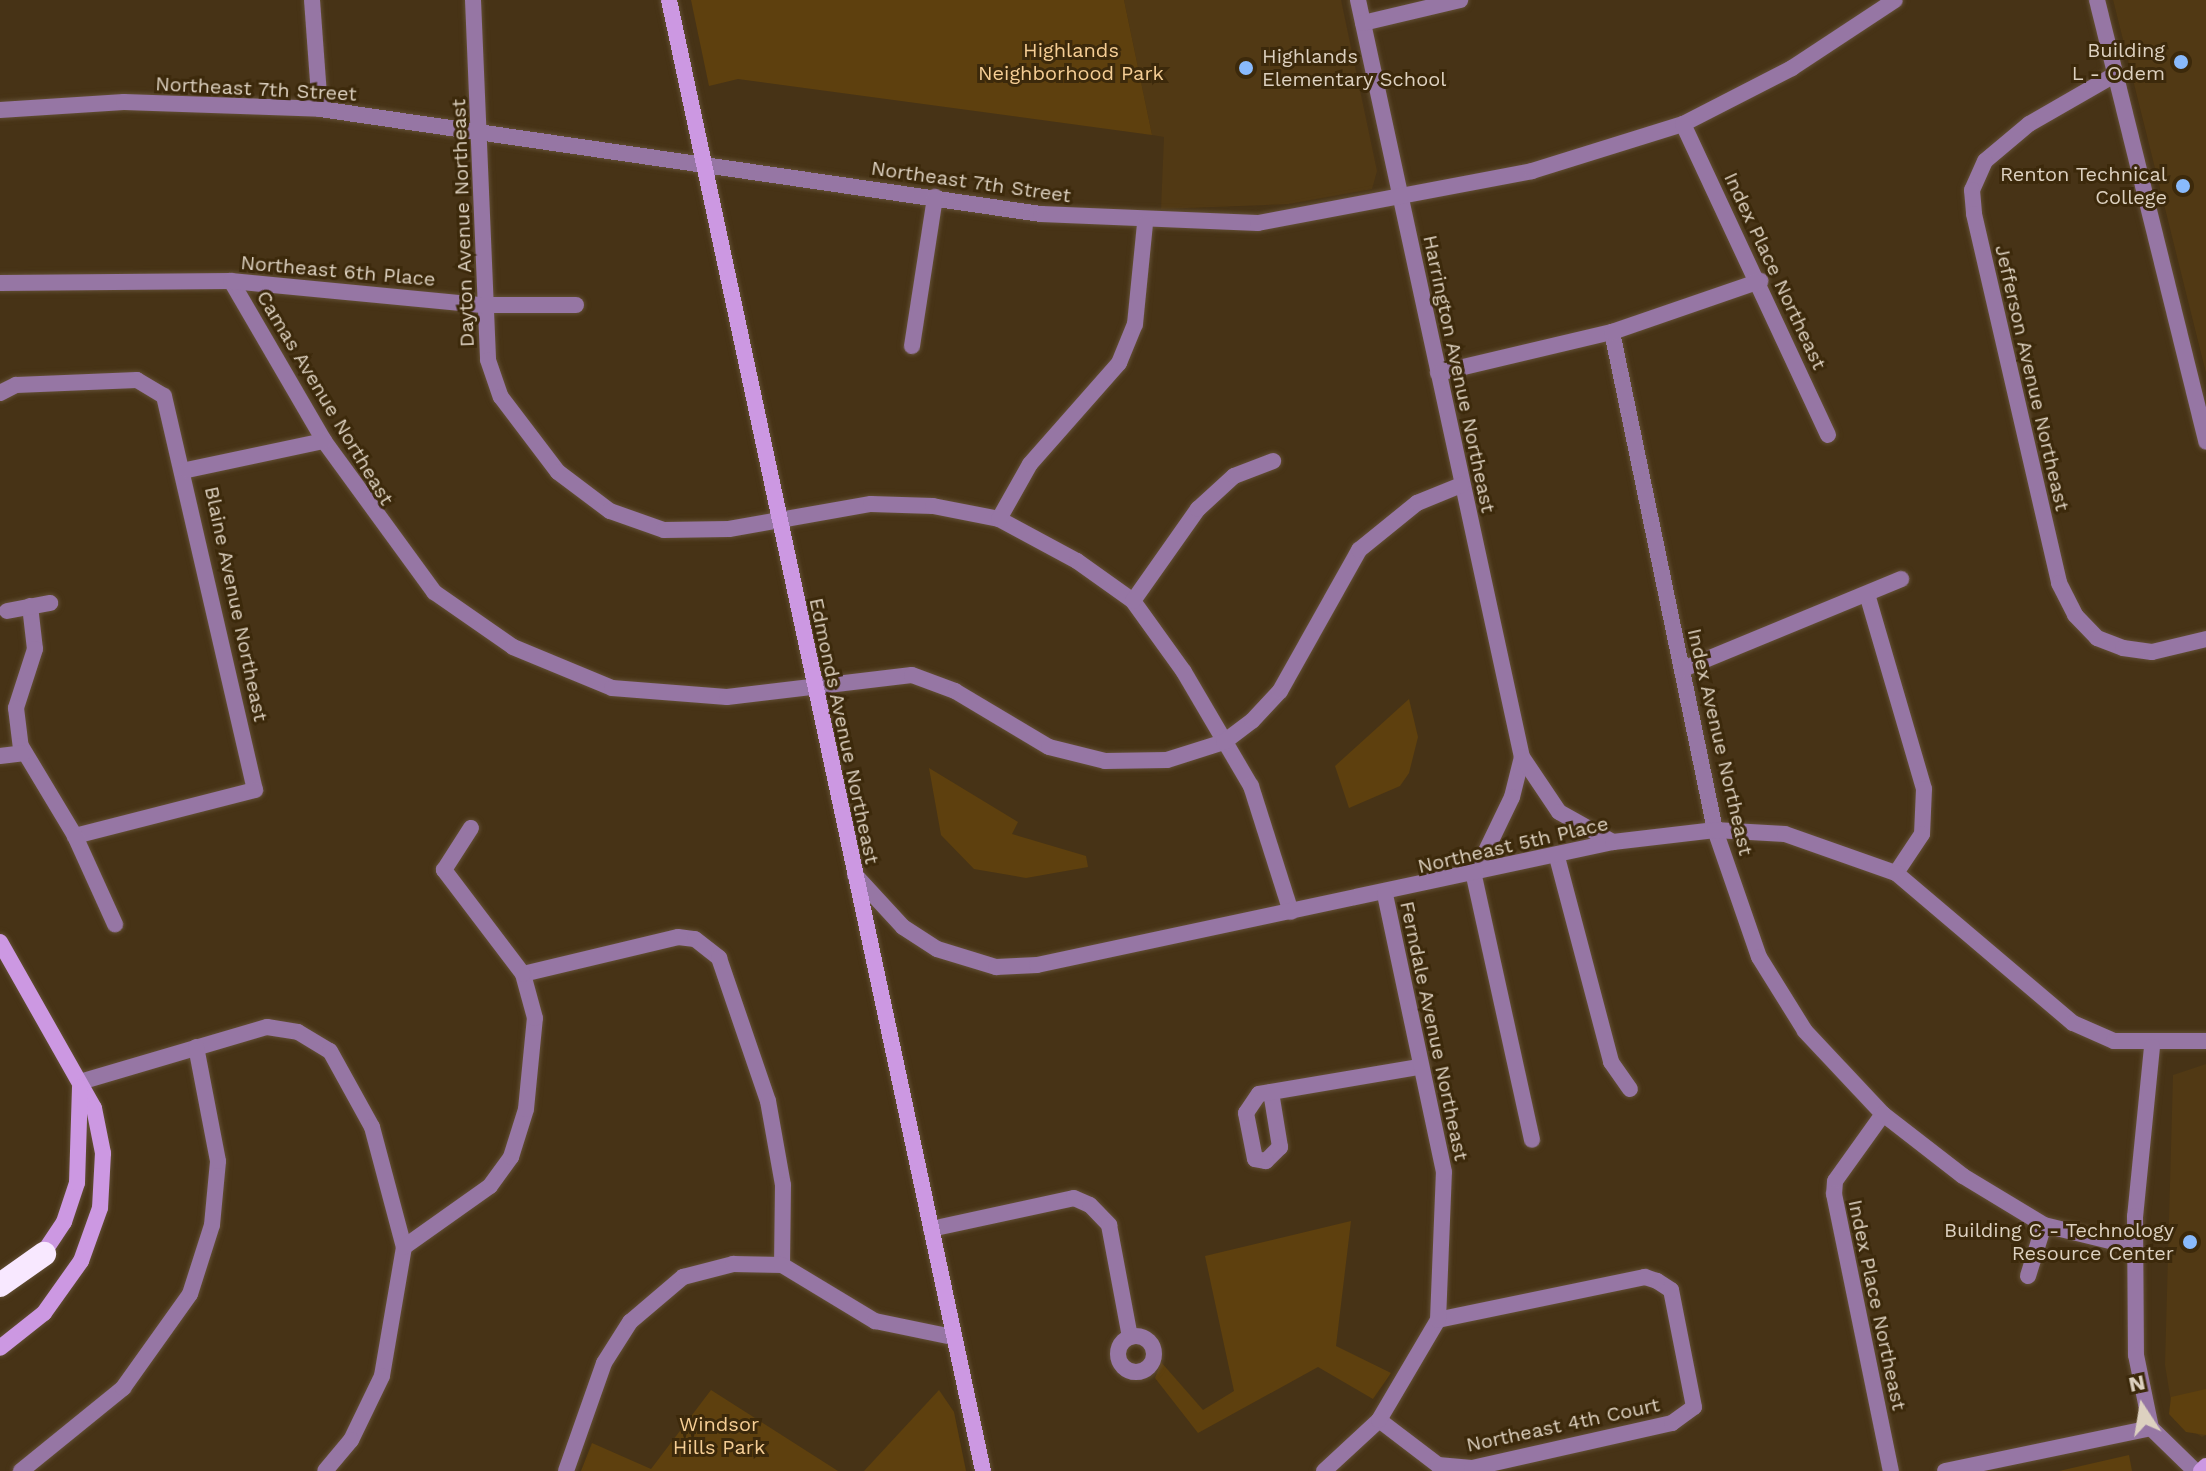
<!DOCTYPE html>
<html>
<head>
<meta charset="utf-8">
<style>
  body { margin:0 }
  #map { position:relative; width:2206px; height:1471px; overflow:hidden; background:#473316; font-family:"Work Sans",sans-serif }
  div>[style] { position:absolute }
  [style*='--x'] { left:calc(var(--x)*1px); top:calc(var(--y)*1px); width:calc(var(--w)*1px); rotate:calc(var(--a)*1deg) }
  .built>* { inset:0; background:#513914 }
  .green>* { inset:0; background:#5e400e }
  .roads { filter:drop-shadow(0 0 2px #624f35) drop-shadow(0 0 2px #624f35) }
  .street>* { height:16px; margin:-8px; padding:0 8px; transform-origin:8px; border-radius:8px; background:#9676a4 }
  .street>.ring { margin:-8px; padding:0; box-sizing:content-box; background:none; border:16px solid #9676a4; border-radius:50% }
  .secondary>* { height:16px; margin:-8px; padding:0 8px; transform-origin:8px; border-radius:8px; background:#cc98e2 }
  .highway>* { height:24px; margin:-12px; padding:0 12px; transform-origin:12px; border-radius:12px; background:#f8e8ff }
  .dots>* { width:22px; height:22px; translate:-50% -50%; box-sizing:border-box; border:4px solid #3c290b; border-radius:50% }
  span { translate:-50% -50%; white-space:nowrap; text-align:center; line-height:1.15; -webkit-text-stroke:6px #3c290b; paint-order:stroke }
  .poi-label { font-size:20px; color:#ddd1c0 }
  .right { translate:-100% -50%; text-align:right }
  .left { translate:0 -50%; text-align:left }
  .park-label { font-size:20px; color:#f6ce95 }
  .street-label { font-size:20px; color:#ddd1c0 }
  .north { position:absolute; left:2102px; top:1367px; width:80px; height:80px; -webkit-text-stroke:6px #3c290b; paint-order:stroke; rotate:348deg; font-size:22px; font-weight:700; line-height:32px; text-align:center; color:#ddd1c0 }
  .north::after { content:''; display:block; margin:auto; width:28px; height:36px; background:#ddd1c0; clip-path:polygon(50% 0,100% 100%,50% 72%,0 100%) }
</style>
</head>
<body>
<div id="map">
  <div class="built">
    <div style="clip-path:polygon(1124px 0,1341px 0,1377px 171px,1372px 189px,1289px 204px,1161px 209px,1164px 137px,1152px 135px)"></div>
    <div style="clip-path:polygon(2113px 0,2206px 0,2206px 373px)"></div>
    <div style="clip-path:polygon(2206px 1064px,2206px 1435px,2202px 1437px,2174px 1420px,2165px 1365px,2173px 1075px)"></div>
  </div>
  <div class="green">
    <div style="clip-path:polygon(691px 0,1124px 0,1152px 135px,738px 79px,709px 86px)"></div>
    <div style="clip-path:polygon(1409px 699px,1418px 737px,1409px 773px,1400px 786px,1349px 808px,1335px 766px)"></div>
    <div style="clip-path:polygon(929px 768px,1018px 822px,1012px 834px,1086px 856px,1088px 867px,1026px 878px,974px 869px,941px 835px)"></div>
    <div style="clip-path:polygon(1351px 1221px,1336px 1346px,1391px 1373px,1373px 1399px,1318px 1367px,1198px 1433px,1155px 1378px,1161px 1362px,1203px 1410px,1234px 1391px,1205px 1256px)"></div>
    <div style="clip-path:polygon(2206px 1389px,2206px 1435px,2186px 1432px,2169px 1414px,2171px 1397px)"></div>
    <div style="clip-path:polygon(711px 1390px,838px 1471px,581px 1471px,592px 1443px,651px 1469px)"></div>
    <div style="clip-path:polygon(939px 1390px,954px 1412px,966px 1471px,864px 1471px)"></div>
    <div style="clip-path:polygon(2129px 1455px,2132px 1471px,2059px 1471px)"></div>
  </div>
  <div class="roads">
    <div class="street">
      <div style="--x:312;--y:0;--w:109;--a:85.8"></div>
      <div style="--x:473;--y:0;--w:360;--a:87.6"></div>
      <div style="--x:488;--y:360;--w:39;--a:71"></div>
      <div style="--x:501;--y:397;--w:94;--a:52.8"></div>
      <div style="--x:558;--y:472;--w:65;--a:36.9"></div>
      <div style="--x:610;--y:511;--w:57;--a:19.4"></div>
      <div style="--x:664;--y:530;--w:65;--a:-0.9"></div>
      <div style="--x:729;--y:529;--w:144;--a:-10"></div>
      <div style="--x:871;--y:504;--w:62;--a:1.8"></div>
      <div style="--x:933;--y:506;--w:67;--a:11.1"></div>
      <div style="--x:999;--y:519;--w:89;--a:28.3"></div>
      <div style="--x:1077;--y:561;--w:69;--a:35.5"></div>
      <div style="--x:1133;--y:601;--w:87;--a:54.3"></div>
      <div style="--x:1184;--y:672;--w:132;--a:59.6"></div>
      <div style="--x:1251;--y:786;--w:132;--a:72.4"></div>
      <div style="--x:1358;--y:0;--w:775;--a:77.78"></div>
      <div style="--x:1522;--y:757;--w:41;--a:104"></div>
      <div style="--x:1512;--y:797;--w:88;--a:115.7"></div>
      <div style="--x:1474;--y:876;--w:270;--a:77.6"></div>
      <div style="--x:2097;--y:0;--w:455;--a:76.1"></div>
      <div style="--x:1363;--y:23;--w:100;--a:-13.3"></div>
      <div style="--x:2116;--y:74;--w:100;--a:150.1"></div>
      <div style="--x:2029;--y:124;--w:57;--a:139.9"></div>
      <div style="--x:1985;--y:161;--w:32;--a:114"></div>
      <div style="--x:1972;--y:190;--w:24;--a:85"></div>
      <div style="--x:1974;--y:214;--w:379;--a:77"></div>
      <div style="--x:2059;--y:583;--w:36;--a:63"></div>
      <div style="--x:2075;--y:615;--w:32;--a:46"></div>
      <div style="--x:2097;--y:638;--w:28;--a:21"></div>
      <div style="--x:2123;--y:648;--w:29;--a:8"></div>
      <div style="--x:2152;--y:652;--w:56;--a:-13.5"></div>
      <div style="--x:0;--y:110;--w:124;--a:-3.7"></div>
      <div style="--x:124;--y:102;--w:196;--a:2"></div>
      <div style="--x:320;--y:109;--w:729;--a:8.29"></div>
      <div style="--x:1041;--y:214;--w:217;--a:2.4"></div>
      <div style="--x:1258;--y:223;--w:279;--a:-10.7"></div>
      <div style="--x:1532;--y:171;--w:158;--a:-17.3"></div>
      <div style="--x:1683;--y:124;--w:123;--a:-27.2"></div>
      <div style="--x:1792;--y:68;--w:123;--a:-33.4"></div>
      <div style="--x:1683;--y:124;--w:343;--a:65"></div>
      <div style="--x:231;--y:281;--w:185;--a:59.8"></div>
      <div style="--x:324;--y:441;--w:187;--a:53.9"></div>
      <div style="--x:434;--y:592;--w:96;--a:34.8"></div>
      <div style="--x:513;--y:647;--w:107;--a:22.5"></div>
      <div style="--x:612;--y:688;--w:115;--a:4.5"></div>
      <div style="--x:727;--y:697;--w:186;--a:-6.8"></div>
      <div style="--x:912;--y:675;--w:46;--a:20.4"></div>
      <div style="--x:955;--y:691;--w:109;--a:30.8"></div>
      <div style="--x:1049;--y:747;--w:58;--a:14"></div>
      <div style="--x:1105;--y:761;--w:62;--a:-0.9"></div>
      <div style="--x:1167;--y:760;--w:60;--a:-17.5"></div>
      <div style="--x:1224;--y:742;--w:35;--a:-37"></div>
      <div style="--x:1252;--y:721;--w:41;--a:-47"></div>
      <div style="--x:1280;--y:691;--w:162;--a:-60.7"></div>
      <div style="--x:1359;--y:550;--w:75;--a:-39"></div>
      <div style="--x:1417;--y:503;--w:48;--a:-22.2"></div>
      <div style="--x:0;--y:283;--w:231;--a:-0.5"></div>
      <div style="--x:231;--y:281;--w:252;--a:5.5"></div>
      <div style="--x:482;--y:305;--w:94;--a:0"></div>
      <div style="--x:1612;--y:332;--w:509;--a:78.31"></div>
      <div style="--x:1715;--y:830;--w:134;--a:70.9"></div>
      <div style="--x:1759;--y:957;--w:87;--a:58.1"></div>
      <div style="--x:1805;--y:1031;--w:114;--a:46.8"></div>
      <div style="--x:1883;--y:1114;--w:101;--a:37.8"></div>
      <div style="--x:1963;--y:1176;--w:95;--a:31.2"></div>
      <div style="--x:2044;--y:1225;--w:93;--a:13.7"></div>
      <div style="--x:912;--y:346;--w:151;--a:-81.2"></div>
      <div style="--x:1438;--y:373;--w:179;--a:-13.3"></div>
      <div style="--x:1612;--y:332;--w:157;--a:-19"></div>
      <div style="--x:0;--y:393;--w:18;--a:-27"></div>
      <div style="--x:16;--y:385;--w:121;--a:-2.4"></div>
      <div style="--x:137;--y:380;--w:31;--a:31"></div>
      <div style="--x:164;--y:396;--w:404;--a:77"></div>
      <div style="--x:255;--y:790;--w:186;--a:165.7"></div>
      <div style="--x:187;--y:470;--w:140;--a:-12"></div>
      <div style="--x:999;--y:519;--w:63;--a:-60.6"></div>
      <div style="--x:1030;--y:464;--w:135;--a:-48.6"></div>
      <div style="--x:1119;--y:363;--w:42;--a:-67.7"></div>
      <div style="--x:1135;--y:324;--w:101;--a:-84.3"></div>
      <div style="--x:1867;--y:594;--w:203;--a:73.7"></div>
      <div style="--x:1924;--y:789;--w:45;--a:92.5"></div>
      <div style="--x:1922;--y:834;--w:47;--a:123.7"></div>
      <div style="--x:1133;--y:601;--w:113;--a:-54.8"></div>
      <div style="--x:1198;--y:509;--w:49;--a:-42.5"></div>
      <div style="--x:1234;--y:476;--w:42;--a:-21"></div>
      <div style="--x:30;--y:606;--w:43;--a:83.4"></div>
      <div style="--x:35;--y:649;--w:62;--a:107.9"></div>
      <div style="--x:16;--y:708;--w:38;--a:83"></div>
      <div style="--x:21;--y:746;--w:105;--a:59"></div>
      <div style="--x:75;--y:836;--w:97;--a:65.6"></div>
      <div style="--x:7;--y:611;--w:44;--a:-10.5"></div>
      <div style="--x:1683;--y:669;--w:236;--a:-22.4"></div>
      <div style="--x:0;--y:756;--w:23;--a:-7"></div>
      <div style="--x:1522;--y:757;--w:66;--a:56.1"></div>
      <div style="--x:1559;--y:812;--w:62;--a:29.1"></div>
      <div style="--x:1557;--y:857;--w:212;--a:75.2"></div>
      <div style="--x:1611;--y:1062;--w:33;--a:55"></div>
      <div style="--x:855;--y:875;--w:71;--a:47.3"></div>
      <div style="--x:903;--y:927;--w:40;--a:32.9"></div>
      <div style="--x:937;--y:949;--w:62;--a:17"></div>
      <div style="--x:996;--y:967;--w:41;--a:-2.8"></div>
      <div style="--x:1037;--y:965;--w:589;--a:-12.05"></div>
      <div style="--x:1613;--y:842;--w:103;--a:-6.7"></div>
      <div style="--x:1715;--y:830;--w:70;--a:3.3"></div>
      <div style="--x:1785;--y:834;--w:118;--a:19.4"></div>
      <div style="--x:1896;--y:873;--w:232;--a:40.3"></div>
      <div style="--x:2073;--y:1023;--w:45;--a:23.7"></div>
      <div style="--x:2114;--y:1041;--w:92;--a:0"></div>
      <div style="--x:523;--y:974;--w:159;--a:-13.4"></div>
      <div style="--x:678;--y:937;--w:17;--a:7"></div>
      <div style="--x:695;--y:939;--w:31;--a:38"></div>
      <div style="--x:719;--y:958;--w:151;--a:71.1"></div>
      <div style="--x:768;--y:1101;--w:85;--a:79.9"></div>
      <div style="--x:783;--y:1185;--w:80;--a:90.7"></div>
      <div style="--x:2152;--y:1047;--w:170;--a:95.7"></div>
      <div style="--x:2135;--y:1216;--w:139;--a:89.6"></div>
      <div style="--x:2136;--y:1355;--w:75;--a:78.4"></div>
      <div style="--x:2151;--y:1428;--w:62;--a:44.3"></div>
      <div style="--x:80;--y:1082;--w:195;--a:-16.4"></div>
      <div style="--x:267;--y:1027;--w:31;--a:9"></div>
      <div style="--x:298;--y:1032;--w:37;--a:31"></div>
      <div style="--x:330;--y:1051;--w:87;--a:61.1"></div>
      <div style="--x:372;--y:1127;--w:124;--a:75.1"></div>
      <div style="--x:404;--y:1247;--w:131;--a:99.7"></div>
      <div style="--x:382;--y:1376;--w:71;--a:115.8"></div>
      <div style="--x:351;--y:1440;--w:40;--a:130"></div>
      <div style="--x:1271;--y:1092;--w:56;--a:80.7"></div>
      <div style="--x:1280;--y:1147;--w:20;--a:135"></div>
      <div style="--x:1266;--y:1161;--w:11;--a:-170"></div>
      <div style="--x:1255;--y:1159;--w:47;--a:-101.1"></div>
      <div style="--x:1246;--y:1113;--w:23;--a:-56"></div>
      <div style="--x:1259;--y:1094;--w:161;--a:-9.6"></div>
      <div style="--x:1883;--y:1114;--w:82;--a:125.6"></div>
      <div style="--x:1835;--y:1181;--w:13;--a:94"></div>
      <div style="--x:1834;--y:1194;--w:283;--a:78.4"></div>
      <div style="--x:931;--y:1229;--w:146;--a:-12.2"></div>
      <div style="--x:1074;--y:1198;--w:17;--a:24"></div>
      <div style="--x:1090;--y:1205;--w:28;--a:46"></div>
      <div style="--x:1109;--y:1225;--w:114;--a:79.4"></div>
      <div style="--x:404;--y:1247;--w:105;--a:-35.3"></div>
      <div style="--x:490;--y:1186;--w:36;--a:-54"></div>
      <div style="--x:511;--y:1157;--w:50;--a:-72.6"></div>
      <div style="--x:526;--y:1109;--w:91;--a:-84.4"></div>
      <div style="--x:535;--y:1018;--w:46;--a:-105.3"></div>
      <div style="--x:523;--y:974;--w:131;--a:-127.2"></div>
      <div style="--x:444;--y:870;--w:50;--a:-57.3"></div>
      <div style="--x:2028;--y:1276;--w:53;--a:-72.6"></div>
      <div class="ring" style="left:1118px;top:1336px;width:20px;height:20px"></div>
      <div style="--x:1379;--y:1420;--w:74;--a:37.3"></div>
      <div style="--x:1438;--y:1465;--w:34;--a:5"></div>
      <div style="--x:1472;--y:1468;--w:205;--a:-12.7"></div>
      <div style="--x:1672;--y:1423;--w:27;--a:-36"></div>
      <div style="--x:1694;--y:1407;--w:119;--a:-101.1"></div>
      <div style="--x:1671;--y:1290;--w:17;--a:-147"></div>
      <div style="--x:1657;--y:1281;--w:13;--a:-162"></div>
      <div style="--x:1645;--y:1277;--w:211;--a:168.3"></div>
      <div style="--x:21;--y:1471;--w:132;--a:-39.1"></div>
      <div style="--x:123;--y:1388;--w:115;--a:-54.5"></div>
      <div style="--x:190;--y:1294;--w:72;--a:-72.3"></div>
      <div style="--x:212;--y:1225;--w:64;--a:-84.6"></div>
      <div style="--x:218;--y:1161;--w:116;--a:-100.9"></div>
      <div style="--x:566;--y:1471;--w:114;--a:-70.6"></div>
      <div style="--x:604;--y:1363;--w:49;--a:-57.6"></div>
      <div style="--x:630;--y:1322;--w:70;--a:-40.3"></div>
      <div style="--x:683;--y:1277;--w:52;--a:-14.6"></div>
      <div style="--x:733;--y:1264;--w:49;--a:1.2"></div>
      <div style="--x:782;--y:1265;--w:109;--a:31.1"></div>
      <div style="--x:875;--y:1321;--w:79;--a:11.7"></div>
      <div style="--x:1324;--y:1471;--w:75;--a:-42.8"></div>
      <div style="--x:1379;--y:1420;--w:116;--a:-59.5"></div>
      <div style="--x:1438;--y:1320;--w:148;--a:-87.7"></div>
      <div style="--x:1444;--y:1172;--w:284;--a:-102"></div>
      <div style="--x:1945;--y:1471;--w:210;--a:-11.8"></div>
    </div>
    <div class="secondary">
      <div style="--x:669;--y:0;--w:1504;--a:77.95"></div>
      <div style="--x:0;--y:942;--w:191;--a:60.5"></div>
      <div style="--x:94;--y:1108;--w:46;--a:78.7"></div>
      <div style="--x:103;--y:1153;--w:55;--a:93.1"></div>
      <div style="--x:100;--y:1208;--w:56;--a:109.7"></div>
      <div style="--x:81;--y:1261;--w:64;--a:125.4"></div>
      <div style="--x:44;--y:1313;--w:56;--a:141.5"></div>
      <div style="--x:38;--y:1261;--w:47;--a:-56.3"></div>
      <div style="--x:64;--y:1222;--w:41;--a:-71.6"></div>
      <div style="--x:77;--y:1183;--w:96;--a:-88.2"></div>
      <div style="--x:2201;--y:1471;--w:7;--a:-45"></div>
    </div>
    <div class="highway">
      <div style="--x:0;--y:1285;--w:54;--a:-35.2"></div>
    </div>
  </div>
  <div class="dots">
    <div style="left:2181px;top:62px;background:#89bafc"></div>
    <div style="left:1246px;top:68px;background:#89bafc"></div>
    <div style="left:2183px;top:186px;background:#89bafc"></div>
    <div style="left:2190px;top:1242px;background:#89bafc"></div>
  </div>
  <div class="poi-label">
    <span class="right" style="left:2165px;top:62px">Building<br>L - Odem</span>
    <span class="left" style="left:1262px;top:68px">Highlands<br>Elementary School</span>
    <span class="right" style="left:2167px;top:186px">Renton Technical<br>College</span>
    <span class="right" style="left:2174px;top:1242px">Building C - Technology<br>Resource Center</span>
  </div>
  <div class="park-label">
    <span style="left:1071px;top:62px">Highlands<br>Neighborhood Park</span>
    <span style="left:719px;top:1436px">Windsor<br>Hills Park</span>
  </div>
  <div class="street-label">
    <span style="left:256px;top:89px;rotate:3deg">Northeast 7th Street</span>
    <span style="left:971px;top:182px;rotate:8deg">Northeast 7th Street</span>
    <span style="left:463px;top:223px;rotate:-92deg">Dayton Avenue Northeast</span>
    <span style="left:338px;top:271px;rotate:5deg">Northeast 6th Place</span>
    <span style="left:1775px;top:271px;rotate:65deg">Index Place Northeast</span>
    <span style="left:1459px;top:374px;rotate:78deg">Harrington Avenue Northeast</span>
    <span style="left:2032px;top:378px;rotate:77deg">Jefferson Avenue Northeast</span>
    <span style="left:325px;top:398px;rotate:59deg">Camas Avenue Northeast</span>
    <span style="left:236px;top:604px;rotate:78deg">Blaine Avenue Northeast</span>
    <span style="left:844px;top:731px;rotate:78deg">Edmonds Avenue Northeast</span>
    <span style="left:1720px;top:742px;rotate:77deg">Index Avenue Northeast</span>
    <span style="left:1513px;top:845px;rotate:-13deg">Northeast 5th Place</span>
    <span style="left:1434px;top:1031px;rotate:78deg">Ferndale Avenue Northeast</span>
    <span style="left:1877px;top:1305px;rotate:78deg">Index Place Northeast</span>
    <span style="left:1563px;top:1425px;rotate:-12deg">Northeast 4th Court</span>
  </div>
  <div class="north">N</div>
</div>
</body>
</html>
